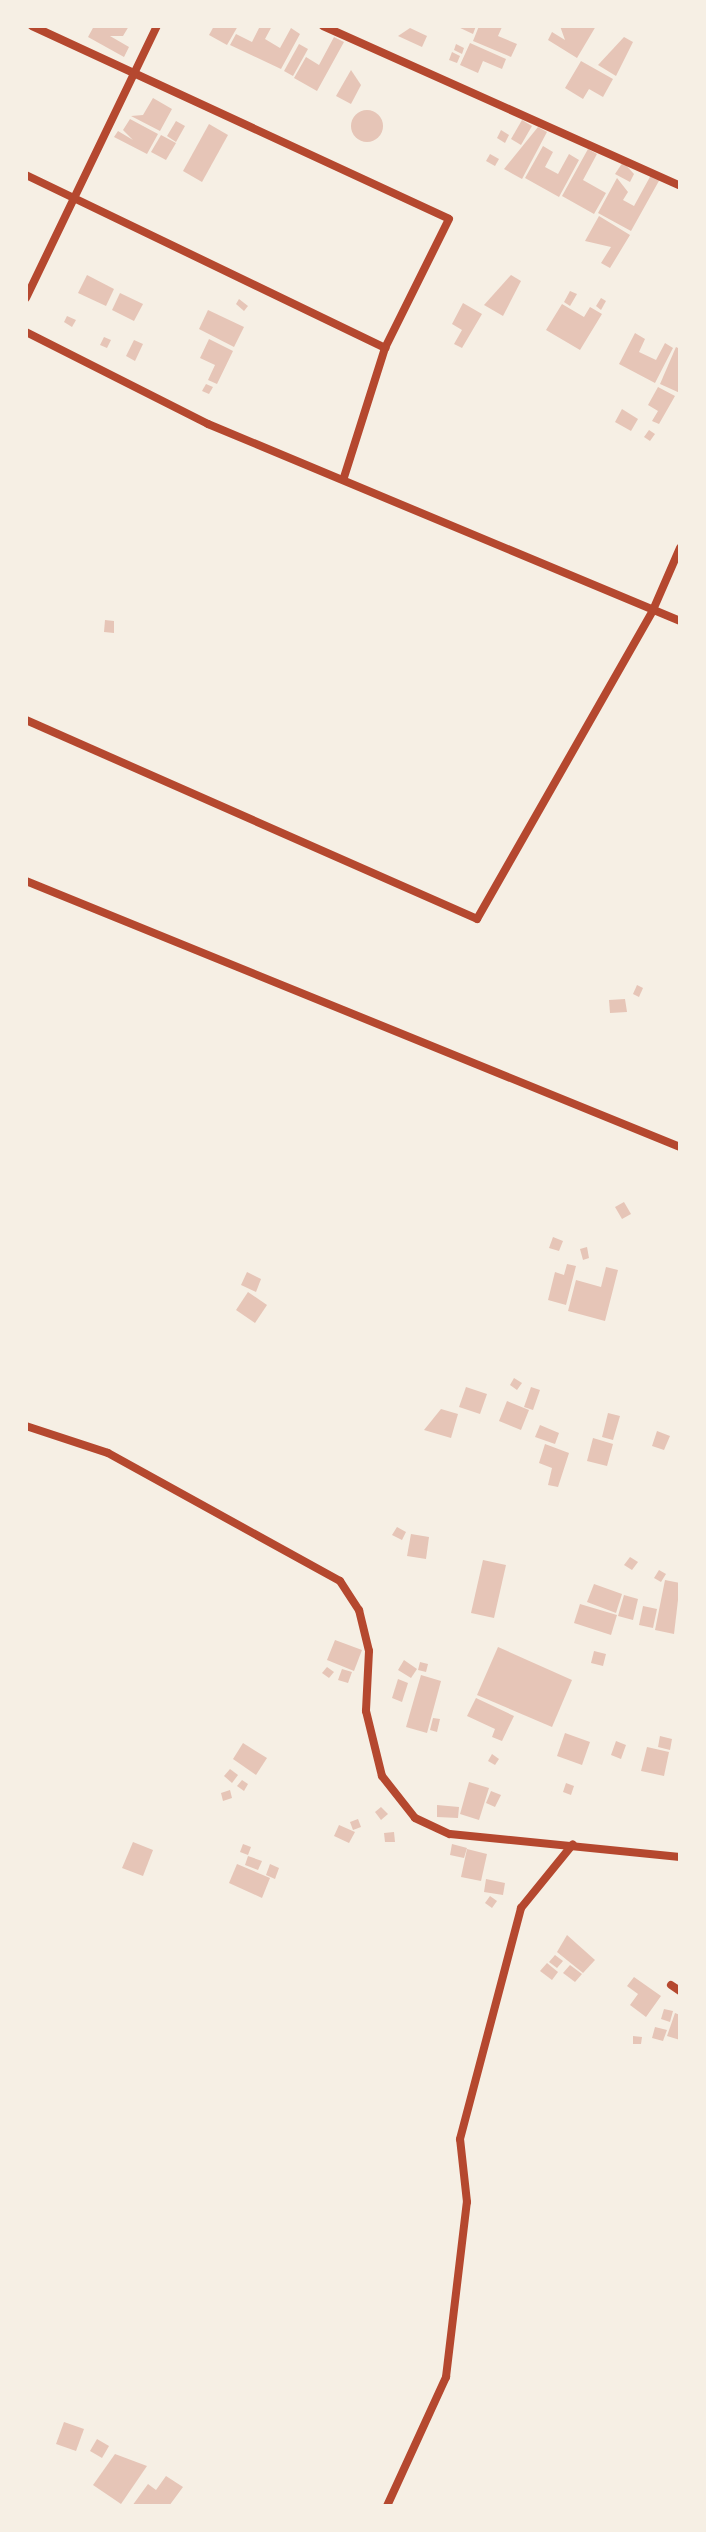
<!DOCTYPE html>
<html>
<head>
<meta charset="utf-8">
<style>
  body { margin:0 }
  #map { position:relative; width:706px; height:2532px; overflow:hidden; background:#f6efe4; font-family:Lato,sans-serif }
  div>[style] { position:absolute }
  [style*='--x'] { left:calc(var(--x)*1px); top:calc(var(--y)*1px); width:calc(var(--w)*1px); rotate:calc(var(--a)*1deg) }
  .building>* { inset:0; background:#e6c5b7 }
  .round { border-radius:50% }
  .minor>* { height:8px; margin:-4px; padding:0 4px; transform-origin:4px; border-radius:4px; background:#b5482f }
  span { translate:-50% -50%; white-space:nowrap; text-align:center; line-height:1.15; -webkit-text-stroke:8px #f6efe4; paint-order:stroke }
  .frame { position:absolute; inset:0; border:28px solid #f6efe4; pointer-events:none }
</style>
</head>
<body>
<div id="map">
  <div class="building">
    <div style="clip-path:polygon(94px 26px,129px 26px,123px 36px,110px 36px,129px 47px,124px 57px,88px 37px)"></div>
    <div style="clip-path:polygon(214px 26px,238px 26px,227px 45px,209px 35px)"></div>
    <div style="clip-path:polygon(260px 26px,272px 26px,265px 39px,280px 48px,291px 28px,300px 34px,281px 69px,230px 45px,236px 34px,252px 42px)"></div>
    <div style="clip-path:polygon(456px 26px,476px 26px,473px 34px)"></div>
    <div style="clip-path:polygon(479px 26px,502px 27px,498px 36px,517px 44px,511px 57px,473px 41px)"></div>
    <div style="clip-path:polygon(560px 26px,596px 26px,577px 58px,548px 40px,552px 32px,565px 40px)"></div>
    <div style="clip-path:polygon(410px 28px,427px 36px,422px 47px,398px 36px)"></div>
    <div style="clip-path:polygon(334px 37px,344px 42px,317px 91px,294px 78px,306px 57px,319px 65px)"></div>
    <div style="clip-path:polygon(624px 37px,633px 42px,616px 76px,598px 65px)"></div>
    <div style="clip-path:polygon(470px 43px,506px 59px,502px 69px,483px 61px,478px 73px,460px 65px)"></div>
    <div style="clip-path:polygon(299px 44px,308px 49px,293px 76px,284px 71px)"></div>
    <div style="clip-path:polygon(456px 44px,464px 48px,462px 54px,454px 50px)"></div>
    <div style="clip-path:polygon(452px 52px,460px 56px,457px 63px,449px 60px)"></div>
    <div style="clip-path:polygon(581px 61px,613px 79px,603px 97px,589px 89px,583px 99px,565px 88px)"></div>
    <div style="clip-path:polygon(351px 70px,361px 85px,351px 104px,336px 96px)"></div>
    <div style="clip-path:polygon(153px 98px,172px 109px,160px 131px,131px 116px,143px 115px)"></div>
    <div class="round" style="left:351px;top:110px;width:32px;height:32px"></div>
    <div style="clip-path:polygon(130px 119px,158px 134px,147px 154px,114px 137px,118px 131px,133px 140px,123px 130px)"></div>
    <div style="clip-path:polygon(522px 120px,532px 126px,521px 145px,511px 139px)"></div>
    <div style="clip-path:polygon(176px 121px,185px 126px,176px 142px,167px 136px)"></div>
    <div style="clip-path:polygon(209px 124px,228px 135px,202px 182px,183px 171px)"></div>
    <div style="clip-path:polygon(538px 127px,547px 132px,522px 179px,504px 169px)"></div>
    <div style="clip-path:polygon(501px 130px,509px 135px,505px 143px,497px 138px)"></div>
    <div style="clip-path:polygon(161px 135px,176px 143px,166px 160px,151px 152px)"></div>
    <div style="clip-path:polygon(543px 146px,553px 152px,545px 167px,558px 174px,569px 154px,579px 160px,559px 197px,525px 178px)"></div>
    <div style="clip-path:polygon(588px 149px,597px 154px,583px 180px,606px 193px,594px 214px,562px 196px)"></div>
    <div style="clip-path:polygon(490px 154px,499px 159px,495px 166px,486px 161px)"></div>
    <div style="clip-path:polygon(623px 162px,634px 174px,630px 182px,615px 174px)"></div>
    <div style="clip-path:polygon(651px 175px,660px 179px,631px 231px,598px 213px,617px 178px,628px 192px,623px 200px,634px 206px)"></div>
    <div style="clip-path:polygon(599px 216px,630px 235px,610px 268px,601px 263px,611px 247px,585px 241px)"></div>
    <div style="clip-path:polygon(87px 275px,114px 289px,106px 306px,78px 293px)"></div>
    <div style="clip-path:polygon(511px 275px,521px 281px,503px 316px,484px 305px)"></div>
    <div style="clip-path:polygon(570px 291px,577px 294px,570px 306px,564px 302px)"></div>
    <div style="clip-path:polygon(120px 293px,143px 304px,134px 321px,112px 310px)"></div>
    <div style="clip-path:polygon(601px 298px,606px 301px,601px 310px,596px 306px)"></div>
    <div style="clip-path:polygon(239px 299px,248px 306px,244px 311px,236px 304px)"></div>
    <div style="clip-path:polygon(463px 303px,482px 314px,462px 348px,454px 344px,462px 330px,452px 324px)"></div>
    <div style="clip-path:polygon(562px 304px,584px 317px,590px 307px,602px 314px,580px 350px,546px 330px)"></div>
    <div style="clip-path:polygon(208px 310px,244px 327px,234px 347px,199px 329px)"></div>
    <div style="clip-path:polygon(67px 316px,76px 320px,72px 327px,64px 322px)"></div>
    <div style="clip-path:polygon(635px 333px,645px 339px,639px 352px,656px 360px,665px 343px,673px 348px,655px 383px,619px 364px)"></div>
    <div style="clip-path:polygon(104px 337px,111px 340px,107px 348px,100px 345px)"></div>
    <div style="clip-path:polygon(209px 339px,233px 351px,217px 384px,208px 380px,215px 365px,200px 358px)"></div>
    <div style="clip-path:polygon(134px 340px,143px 344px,135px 361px,126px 356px)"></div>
    <div style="clip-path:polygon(676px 347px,680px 349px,680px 393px,660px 384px)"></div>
    <div style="clip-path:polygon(206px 384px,213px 387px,209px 394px,202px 391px)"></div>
    <div style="clip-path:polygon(658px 387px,675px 396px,659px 424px,652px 421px,658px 411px,648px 405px)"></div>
    <div style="clip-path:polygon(622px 409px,638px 419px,631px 431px,615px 422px)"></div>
    <div style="clip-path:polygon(649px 430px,655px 434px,650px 441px,644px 437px)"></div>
    <div style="clip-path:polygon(105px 620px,114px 621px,114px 633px,104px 632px)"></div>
    <div style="clip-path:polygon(637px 985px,643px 988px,639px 997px,633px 994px)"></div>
    <div style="clip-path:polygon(625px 999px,627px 1012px,610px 1013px,609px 1000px)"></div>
    <div style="clip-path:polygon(624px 1202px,631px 1214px,622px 1219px,615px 1207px)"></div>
    <div style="clip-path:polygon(553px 1237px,563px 1241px,559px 1251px,549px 1248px)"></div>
    <div style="clip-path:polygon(587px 1247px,589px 1258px,583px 1260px,580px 1249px)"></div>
    <div style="clip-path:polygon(567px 1264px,576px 1266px,566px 1305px,548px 1300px,555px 1272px,564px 1275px)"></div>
    <div style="clip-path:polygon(606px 1267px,618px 1270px,605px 1321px,568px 1311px,576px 1280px,601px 1287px)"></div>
    <div style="clip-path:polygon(247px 1272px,261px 1279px,256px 1292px,241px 1285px)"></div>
    <div style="clip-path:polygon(248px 1292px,267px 1305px,255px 1323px,236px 1310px)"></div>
    <div style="clip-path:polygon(514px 1378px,522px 1383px,517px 1390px,510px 1385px)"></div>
    <div style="clip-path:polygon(466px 1387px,487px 1394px,480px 1414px,459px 1407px)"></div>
    <div style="clip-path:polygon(531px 1387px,540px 1390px,533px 1410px,524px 1407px)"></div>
    <div style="clip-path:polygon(507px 1401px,529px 1410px,521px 1430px,499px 1421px)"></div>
    <div style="clip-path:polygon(441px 1409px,458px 1414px,451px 1438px,424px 1430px)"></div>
    <div style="clip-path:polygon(608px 1413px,620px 1416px,613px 1440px,602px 1437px)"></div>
    <div style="clip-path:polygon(540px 1425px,559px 1433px,555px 1444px,535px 1437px)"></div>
    <div style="clip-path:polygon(657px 1431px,670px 1436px,664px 1450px,652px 1446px)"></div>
    <div style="clip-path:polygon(593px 1438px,613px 1444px,607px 1466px,587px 1461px)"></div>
    <div style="clip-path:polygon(545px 1444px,569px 1453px,558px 1487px,548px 1485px,552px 1468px,539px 1463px)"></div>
    <div style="clip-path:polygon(397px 1527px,406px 1532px,402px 1540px,392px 1535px)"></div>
    <div style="clip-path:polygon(411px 1534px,429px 1537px,426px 1559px,407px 1556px)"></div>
    <div style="clip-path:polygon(630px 1557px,638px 1562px,632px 1570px,624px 1565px)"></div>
    <div style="clip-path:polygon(483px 1560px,506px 1565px,494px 1618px,471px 1613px)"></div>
    <div style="clip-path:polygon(659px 1570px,666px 1574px,661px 1582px,654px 1578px)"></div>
    <div style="clip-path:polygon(665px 1580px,680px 1583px,674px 1634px,655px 1630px)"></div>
    <div style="clip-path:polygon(594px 1584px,622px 1594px,616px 1613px,587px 1602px)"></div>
    <div style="clip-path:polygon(624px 1595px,638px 1599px,633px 1620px,618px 1616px)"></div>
    <div style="clip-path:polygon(580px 1604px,617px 1615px,611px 1635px,574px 1623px)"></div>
    <div style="clip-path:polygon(643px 1606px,657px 1609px,653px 1628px,639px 1625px)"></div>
    <div style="clip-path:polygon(335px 1640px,362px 1650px,354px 1671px,327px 1660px)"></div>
    <div style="clip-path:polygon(498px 1647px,572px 1680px,552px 1727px,477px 1695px)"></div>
    <div style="clip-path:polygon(594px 1651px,606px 1654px,603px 1666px,591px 1663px)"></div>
    <div style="clip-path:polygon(404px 1660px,417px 1669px,411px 1678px,398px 1670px)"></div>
    <div style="clip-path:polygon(420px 1662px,428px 1664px,426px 1672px,418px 1670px)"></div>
    <div style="clip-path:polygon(327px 1667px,334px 1672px,329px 1678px,322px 1673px)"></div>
    <div style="clip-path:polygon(342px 1669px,352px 1672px,348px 1683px,338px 1680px)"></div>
    <div style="clip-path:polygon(421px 1675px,441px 1681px,427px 1733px,406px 1727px)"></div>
    <div style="clip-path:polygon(398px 1679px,408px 1683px,402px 1702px,392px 1698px)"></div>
    <div style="clip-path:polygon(476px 1698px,514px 1716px,502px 1741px,492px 1737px,495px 1729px,467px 1716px)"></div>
    <div style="clip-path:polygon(433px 1718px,440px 1719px,437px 1732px,430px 1730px)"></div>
    <div style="clip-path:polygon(565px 1733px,590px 1742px,582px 1765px,557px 1756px)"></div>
    <div style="clip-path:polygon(660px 1736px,672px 1739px,670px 1750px,658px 1747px)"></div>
    <div style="clip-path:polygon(616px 1741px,626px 1745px,621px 1759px,611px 1755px)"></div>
    <div style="clip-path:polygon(243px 1743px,267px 1758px,256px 1775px,233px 1759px)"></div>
    <div style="clip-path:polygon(647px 1747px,669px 1752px,664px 1776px,641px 1771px)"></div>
    <div style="clip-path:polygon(492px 1754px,499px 1759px,495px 1765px,488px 1761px)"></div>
    <div style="clip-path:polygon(230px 1769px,238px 1775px,232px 1783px,224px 1776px)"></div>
    <div style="clip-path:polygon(242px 1780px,248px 1784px,244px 1791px,237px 1786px)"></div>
    <div style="clip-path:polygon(469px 1782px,489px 1788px,479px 1820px,460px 1814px)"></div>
    <div style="clip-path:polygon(566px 1783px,574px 1786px,571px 1795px,563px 1792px)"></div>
    <div style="clip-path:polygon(230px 1790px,232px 1798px,223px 1801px,221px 1793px)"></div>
    <div style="clip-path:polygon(491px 1791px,501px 1795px,495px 1807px,486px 1803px)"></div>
    <div style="clip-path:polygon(437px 1805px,459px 1807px,458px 1818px,437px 1817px)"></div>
    <div style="clip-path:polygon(381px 1807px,388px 1814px,381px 1820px,375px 1812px)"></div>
    <div style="clip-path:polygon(358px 1819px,361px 1827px,353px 1830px,350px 1822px)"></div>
    <div style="clip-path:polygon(339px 1825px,355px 1832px,349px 1843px,334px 1836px)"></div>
    <div style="clip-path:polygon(394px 1832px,395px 1842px,385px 1842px,384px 1833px)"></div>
    <div style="clip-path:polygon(133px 1842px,153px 1850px,143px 1876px,122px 1868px)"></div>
    <div style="clip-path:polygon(243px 1844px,251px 1847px,248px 1855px,240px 1852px)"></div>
    <div style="clip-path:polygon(452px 1844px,467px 1848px,464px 1858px,450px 1855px)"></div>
    <div style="clip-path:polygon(467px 1849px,487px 1854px,481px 1881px,461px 1877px)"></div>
    <div style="clip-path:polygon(248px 1856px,262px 1861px,258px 1870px,245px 1865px)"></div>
    <div style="clip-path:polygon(237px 1864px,270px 1878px,262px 1898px,229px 1883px)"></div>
    <div style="clip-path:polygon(270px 1864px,279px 1868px,275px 1879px,266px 1875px)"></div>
    <div style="clip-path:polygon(486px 1879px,505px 1883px,503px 1895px,484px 1892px)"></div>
    <div style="clip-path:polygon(490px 1896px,497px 1901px,492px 1908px,485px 1903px)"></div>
    <div style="clip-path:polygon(567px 1935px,595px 1960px,583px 1973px,557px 1952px)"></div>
    <div style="clip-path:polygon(555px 1955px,563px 1961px,557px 1968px,549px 1962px)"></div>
    <div style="clip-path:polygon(547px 1963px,558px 1972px,552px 1980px,540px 1971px)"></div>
    <div style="clip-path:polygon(570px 1965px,582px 1974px,575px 1982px,563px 1973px)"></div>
    <div style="clip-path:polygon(634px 1977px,661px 1996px,646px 2017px,630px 2005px,638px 1994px,627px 1986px)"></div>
    <div style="clip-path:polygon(664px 2009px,673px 2011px,670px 2022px,661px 2019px)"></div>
    <div style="clip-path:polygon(675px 2013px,680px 2015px,680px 2040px,667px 2036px)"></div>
    <div style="clip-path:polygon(655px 2027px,667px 2030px,663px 2041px,652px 2038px)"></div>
    <div style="clip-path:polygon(633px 2036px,642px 2037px,641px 2044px,633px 2044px)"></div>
    <div style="clip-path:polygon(64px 2422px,84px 2429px,76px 2451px,56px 2444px)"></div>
    <div style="clip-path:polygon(97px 2439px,109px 2446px,102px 2458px,90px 2451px)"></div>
    <div style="clip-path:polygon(115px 2454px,147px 2466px,121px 2504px,93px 2485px)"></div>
    <div style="clip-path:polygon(166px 2476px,183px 2487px,169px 2506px,132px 2506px,148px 2484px,156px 2490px)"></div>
  </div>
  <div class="minor">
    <div style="--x:32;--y:26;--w:459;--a:24.8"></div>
    <div style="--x:449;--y:219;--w:144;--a:116.4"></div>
    <div style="--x:323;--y:26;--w:391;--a:24.1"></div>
    <div style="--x:26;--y:175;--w:399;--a:25.7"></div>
    <div style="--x:385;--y:348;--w:135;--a:107.6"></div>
    <div style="--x:26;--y:298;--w:302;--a:-64.3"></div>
    <div style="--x:26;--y:332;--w:204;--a:26.8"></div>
    <div style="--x:208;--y:424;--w:511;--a:22.65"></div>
    <div style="--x:26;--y:720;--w:493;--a:23.8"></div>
    <div style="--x:477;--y:919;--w:356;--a:-60.3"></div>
    <div style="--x:653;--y:610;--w:68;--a:-66.5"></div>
    <div style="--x:26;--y:881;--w:706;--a:22.13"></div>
    <div style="--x:26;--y:1426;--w:86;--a:18.2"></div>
    <div style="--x:108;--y:1453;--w:265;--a:28.9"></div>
    <div style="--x:340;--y:1581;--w:35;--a:57"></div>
    <div style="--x:359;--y:1610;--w:42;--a:76.3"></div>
    <div style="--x:369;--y:1651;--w:60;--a:92.9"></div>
    <div style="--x:366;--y:1711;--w:67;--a:76.2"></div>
    <div style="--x:382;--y:1776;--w:53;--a:51.8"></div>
    <div style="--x:415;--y:1818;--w:38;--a:25"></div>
    <div style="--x:450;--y:1834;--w:231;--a:5.7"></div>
    <div style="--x:671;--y:1985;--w:11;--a:34"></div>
    <div style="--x:387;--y:2506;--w:142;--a:-65.4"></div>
    <div style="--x:446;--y:2377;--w:176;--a:-83.2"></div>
    <div style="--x:467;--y:2202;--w:63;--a:-96.3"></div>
    <div style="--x:460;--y:2139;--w:239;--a:-75.2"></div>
    <div style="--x:521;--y:1908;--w:82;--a:-50.9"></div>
  </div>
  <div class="frame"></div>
</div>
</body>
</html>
